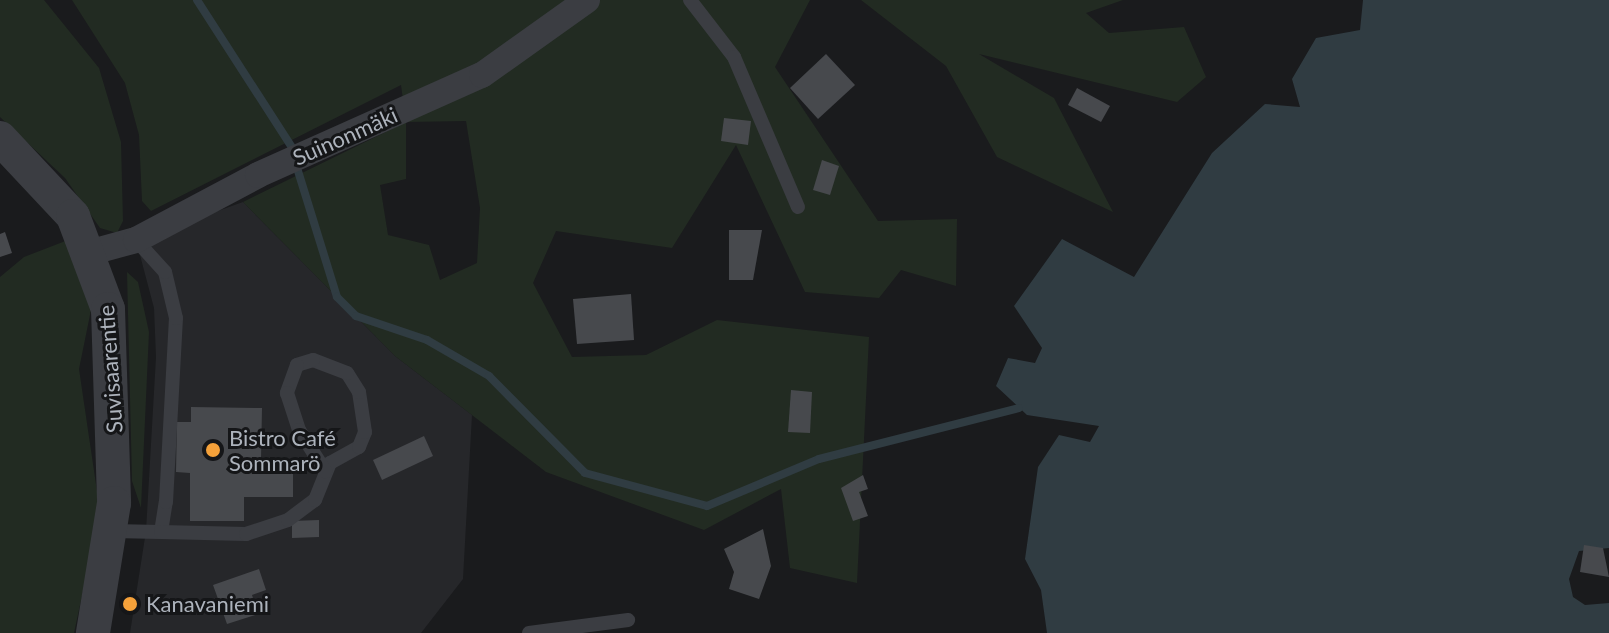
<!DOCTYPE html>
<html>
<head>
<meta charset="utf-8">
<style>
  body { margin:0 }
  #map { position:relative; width:1609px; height:633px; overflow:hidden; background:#1a1b1d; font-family:Lato,sans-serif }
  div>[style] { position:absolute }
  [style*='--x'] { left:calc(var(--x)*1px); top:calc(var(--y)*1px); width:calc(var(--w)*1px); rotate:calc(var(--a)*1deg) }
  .built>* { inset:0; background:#26272a }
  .green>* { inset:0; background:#222b22 }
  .water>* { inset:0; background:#303c42 }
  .stream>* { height:8px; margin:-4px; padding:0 4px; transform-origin:4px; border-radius:4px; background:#303c42 }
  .building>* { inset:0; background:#47494d }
  .service>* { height:14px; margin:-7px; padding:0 7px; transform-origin:7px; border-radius:7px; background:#3b3d42 }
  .minor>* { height:26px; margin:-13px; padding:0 13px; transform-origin:13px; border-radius:13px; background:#3b3d42 }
  .tertiary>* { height:34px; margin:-17px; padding:0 17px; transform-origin:17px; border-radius:17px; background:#3b3d42 }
  .dots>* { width:22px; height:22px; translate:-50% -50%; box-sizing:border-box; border:4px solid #151618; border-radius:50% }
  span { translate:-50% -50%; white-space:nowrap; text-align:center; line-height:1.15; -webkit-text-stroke:6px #151618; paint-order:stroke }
  .street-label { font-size:22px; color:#adb3bc }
  .poi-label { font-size:22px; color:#adb3bc }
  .left { translate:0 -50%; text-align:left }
</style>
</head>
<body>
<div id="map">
  <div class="built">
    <div style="clip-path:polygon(243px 202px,395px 356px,472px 415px,463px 579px,421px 633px,130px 633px,146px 531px,156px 357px,154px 308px,136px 240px)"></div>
  </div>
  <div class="green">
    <div style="clip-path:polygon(0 0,44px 0,99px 68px,121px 142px,123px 221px,117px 233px,100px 228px,65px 178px,0 117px)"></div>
    <div style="clip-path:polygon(evenodd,72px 0,810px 0,775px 67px,878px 221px,957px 219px,956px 286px,901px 270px,879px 298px,805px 292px,736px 145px,672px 248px,556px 231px,533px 283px,572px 357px,646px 355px,717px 320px,869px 337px,857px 583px,790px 568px,781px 489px,704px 530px,546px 472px,395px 356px,243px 202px,406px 122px,401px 85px,151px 211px,142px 201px,139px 135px,125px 83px,72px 0,466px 121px,480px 208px,477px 263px,440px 280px,429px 245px,388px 235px,380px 185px,406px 179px,406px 122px,466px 121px)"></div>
    <div style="clip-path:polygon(861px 0,1123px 0,1086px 13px,1109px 33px,1184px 27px,1206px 77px,1177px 102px,979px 54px,1054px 98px,1113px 212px,997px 157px,946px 66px)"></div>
    <div style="clip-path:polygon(68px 240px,91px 310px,79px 369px,98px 498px,92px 549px,74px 633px,0 633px,0 277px,24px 257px)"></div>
    <div style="clip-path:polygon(127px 272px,138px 282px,149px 332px,141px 508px,132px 481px)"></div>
  </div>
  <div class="water">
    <div style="clip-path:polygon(1363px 0,1609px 0,1609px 548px,1579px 551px,1569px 579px,1573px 597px,1585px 605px,1609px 603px,1609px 633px,1047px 633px,1041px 590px,1025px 559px,1038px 467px,1059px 435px,1090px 442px,1099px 426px,1027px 415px,996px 386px,1008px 358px,1035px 363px,1042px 348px,1014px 306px,1062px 239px,1134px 277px,1212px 153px,1265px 104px,1300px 107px,1292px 79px,1316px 38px,1360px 30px)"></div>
  </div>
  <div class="stream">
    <div style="--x:197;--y:0;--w:174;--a:57.2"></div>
    <div style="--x:298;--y:171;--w:132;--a:72.8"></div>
    <div style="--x:337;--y:297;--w:27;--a:45"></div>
    <div style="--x:356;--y:316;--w:75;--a:18.7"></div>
    <div style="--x:427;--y:340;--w:72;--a:30.1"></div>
    <div style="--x:489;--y:376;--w:136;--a:45.3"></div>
    <div style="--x:585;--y:473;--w:126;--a:15.1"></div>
    <div style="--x:707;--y:506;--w:121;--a:-22.8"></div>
    <div style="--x:819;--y:459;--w:206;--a:-14.3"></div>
  </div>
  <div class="building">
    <div style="clip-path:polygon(826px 54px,855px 85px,818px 119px,790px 88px)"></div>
    <div style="clip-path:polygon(1077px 88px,1110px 106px,1101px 122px,1068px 105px)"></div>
    <div style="clip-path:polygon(724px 118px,751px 121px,748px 145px,721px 141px)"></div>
    <div style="clip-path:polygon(822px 160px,839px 166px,830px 195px,813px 190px)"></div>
    <div style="clip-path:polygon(729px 230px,762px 230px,753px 280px,729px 280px)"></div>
    <div style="clip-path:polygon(5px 232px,12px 253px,0 257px,0 234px)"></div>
    <div style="clip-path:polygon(631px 294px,634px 340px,577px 344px,573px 299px)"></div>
    <div style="clip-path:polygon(791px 390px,812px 392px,810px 433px,788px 432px)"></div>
    <div style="clip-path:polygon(191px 407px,262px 408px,261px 460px,293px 461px,293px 497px,244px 497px,244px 521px,190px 521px,190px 473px,176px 472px,177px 422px,191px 422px)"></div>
    <div style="clip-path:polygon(424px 436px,433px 456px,382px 480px,373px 460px)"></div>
    <div style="clip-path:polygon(863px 475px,868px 489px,859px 492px,868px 516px,853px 521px,841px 488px)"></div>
    <div style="clip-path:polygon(319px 520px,319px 537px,292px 538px,292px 521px)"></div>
    <div style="clip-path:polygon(763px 529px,771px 566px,759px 599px,729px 589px,734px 572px,724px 549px)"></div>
    <div style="clip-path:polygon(1584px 545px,1603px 548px,1609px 577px,1580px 572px)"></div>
    <div style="clip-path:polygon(259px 569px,266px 590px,252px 595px,258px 614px,227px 624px,213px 585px)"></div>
  </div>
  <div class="service">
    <div style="--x:690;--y:0;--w:72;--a:52.3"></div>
    <div style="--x:734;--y:57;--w:163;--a:66.9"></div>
    <div style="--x:112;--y:531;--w:49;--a:1.2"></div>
    <div style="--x:161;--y:532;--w:30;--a:-81"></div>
    <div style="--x:166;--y:502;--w:184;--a:-86.9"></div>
    <div style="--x:176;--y:318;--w:47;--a:-103.4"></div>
    <div style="--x:165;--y:272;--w:43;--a:-132.2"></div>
    <div style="--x:161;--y:532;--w:85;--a:1.3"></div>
    <div style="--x:246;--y:534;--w:44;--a:-18.4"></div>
    <div style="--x:288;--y:520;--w:34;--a:-37"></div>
    <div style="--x:315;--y:500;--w:40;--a:-68"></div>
    <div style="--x:330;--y:463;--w:33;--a:-29"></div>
    <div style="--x:359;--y:447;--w:16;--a:-68"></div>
    <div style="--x:365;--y:432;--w:40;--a:-98.5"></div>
    <div style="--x:359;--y:392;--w:22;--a:-122"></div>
    <div style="--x:347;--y:373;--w:36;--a:-159"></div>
    <div style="--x:313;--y:360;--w:17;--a:163"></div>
    <div style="--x:297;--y:365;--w:30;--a:110"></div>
    <div style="--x:287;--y:393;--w:39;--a:72"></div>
    <div style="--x:299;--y:430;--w:49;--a:57.6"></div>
    <div style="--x:529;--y:633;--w:100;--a:-7.5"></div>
  </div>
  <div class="minor">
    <div style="--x:92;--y:252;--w:46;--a:-15.3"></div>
    <div style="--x:136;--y:240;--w:138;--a:-28"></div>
    <div style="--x:258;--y:175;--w:245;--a:-24.1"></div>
    <div style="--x:482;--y:75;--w:129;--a:-35.5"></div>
  </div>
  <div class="tertiary">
    <div style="--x:0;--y:138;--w:107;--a:46.9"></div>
    <div style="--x:73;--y:216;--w:99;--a:69.4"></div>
    <div style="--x:108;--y:309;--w:194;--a:88.2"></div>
    <div style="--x:114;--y:503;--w:132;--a:99.2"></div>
  </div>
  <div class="dots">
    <div style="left:213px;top:450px;background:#f5a13a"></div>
    <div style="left:130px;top:604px;background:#f5a13a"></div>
  </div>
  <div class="street-label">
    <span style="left:345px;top:136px;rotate:-24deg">Suinonmäki</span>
    <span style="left:110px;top:369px;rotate:-94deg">Suvisaarentie</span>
  </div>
  <div class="poi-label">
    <span class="left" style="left:229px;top:450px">Bistro Café<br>Sommarö</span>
    <span class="left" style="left:146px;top:604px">Kanavaniemi</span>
  </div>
</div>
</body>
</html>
